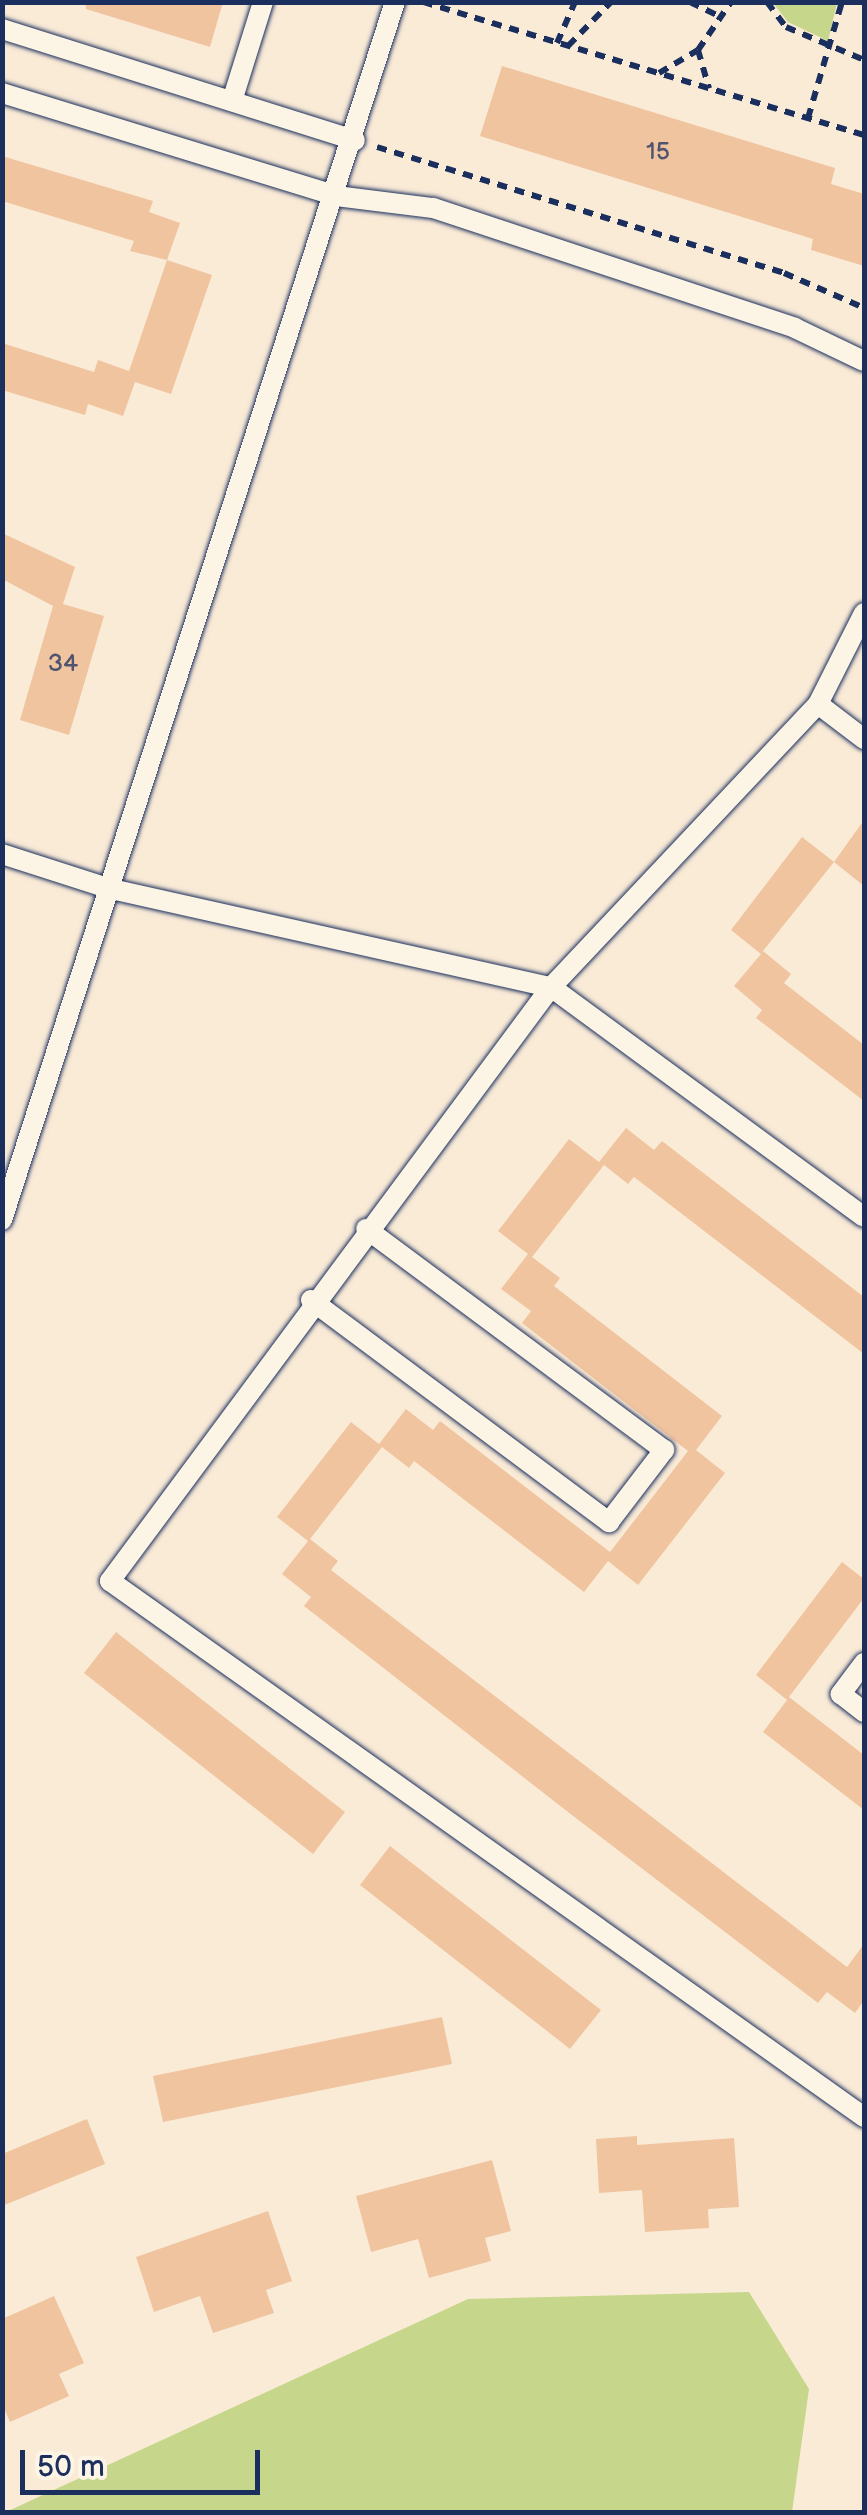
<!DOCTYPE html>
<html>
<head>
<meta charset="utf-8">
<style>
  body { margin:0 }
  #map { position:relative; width:867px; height:2515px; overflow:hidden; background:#faebd7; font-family:"Balsamiq Sans",sans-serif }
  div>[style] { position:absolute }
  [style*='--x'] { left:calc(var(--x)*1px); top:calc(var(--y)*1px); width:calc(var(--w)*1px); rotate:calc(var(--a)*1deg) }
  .green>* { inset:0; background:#c6d78b }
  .building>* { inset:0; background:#f1c4a0 }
  .path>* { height:6px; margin-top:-3px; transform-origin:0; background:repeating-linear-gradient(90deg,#1b2f5e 0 10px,transparent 0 18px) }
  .roads { filter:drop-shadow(0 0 2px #1b2f5e) drop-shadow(0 0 2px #1b2f5e) }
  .lane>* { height:20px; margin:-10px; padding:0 10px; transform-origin:10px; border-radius:10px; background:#fcf5e5 }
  span { translate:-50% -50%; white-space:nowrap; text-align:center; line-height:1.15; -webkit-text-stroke:10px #fcf5e5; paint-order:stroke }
  .number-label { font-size:25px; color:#50546e }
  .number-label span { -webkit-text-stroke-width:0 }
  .frame { position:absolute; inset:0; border:5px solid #1b2f5e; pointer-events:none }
  .scale { position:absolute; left:20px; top:2450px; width:240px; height:45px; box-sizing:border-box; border:5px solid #1b2f5e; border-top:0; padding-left:12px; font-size:30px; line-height:35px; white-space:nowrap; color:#1b2f5e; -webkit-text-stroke:8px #fcf5e5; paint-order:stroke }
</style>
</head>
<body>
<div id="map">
  <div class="green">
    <div style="clip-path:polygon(773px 3px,837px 3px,828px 41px,788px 22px)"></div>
    <div style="clip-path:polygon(749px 2292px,809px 2389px,792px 2512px,6px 2512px,468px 2299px)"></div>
  </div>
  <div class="building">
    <div style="clip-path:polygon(86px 2px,223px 2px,210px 47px,86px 9px)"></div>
    <div style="clip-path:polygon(502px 66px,835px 168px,831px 184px,864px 194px,864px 266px,811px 250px,813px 239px,480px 136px)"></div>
    <div style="clip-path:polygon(2px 156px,153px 201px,149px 212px,180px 223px,167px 260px,212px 275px,171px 394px,135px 382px,123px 416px,88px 404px,85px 415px,2px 390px,2px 343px,94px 372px,98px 360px,129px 371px,167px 260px,130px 251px,134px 241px,2px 201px)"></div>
    <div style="clip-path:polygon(2px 533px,75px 567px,63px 604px,104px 616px,69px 735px,20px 720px,53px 606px,2px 579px)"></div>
    <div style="clip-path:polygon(864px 820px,864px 886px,834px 862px)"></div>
    <div style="clip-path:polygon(802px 837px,834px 862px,763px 951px,791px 974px,784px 983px,864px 1045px,864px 1101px,756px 1018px,762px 1010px,734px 986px,761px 954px,731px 930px)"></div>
    <div style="clip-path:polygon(626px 1128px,654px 1150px,662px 1141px,864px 1297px,864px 1354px,634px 1177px,628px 1184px,604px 1165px,532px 1257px,560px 1278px,554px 1286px,722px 1416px,696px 1450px,725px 1473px,638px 1585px,608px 1561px,584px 1592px,414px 1461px,409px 1468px,382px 1447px,310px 1539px,338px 1561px,331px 1570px,847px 1967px,864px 1944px,864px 2000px,855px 2013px,827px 1992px,818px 2003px,568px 1812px,304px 1606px,311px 1597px,282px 1574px,308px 1541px,277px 1517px,351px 1422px,379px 1444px,406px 1409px,433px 1430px,440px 1421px,610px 1552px,688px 1451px,522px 1323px,531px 1311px,501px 1289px,528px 1254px,498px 1231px,569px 1139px,599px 1162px)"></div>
    <div style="clip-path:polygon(842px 1562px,864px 1579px,864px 1598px,789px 1697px,864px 1755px,864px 1810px,763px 1732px,787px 1700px,756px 1675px)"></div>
    <div style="clip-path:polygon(116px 1632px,345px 1812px,313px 1854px,84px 1673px)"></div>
    <div style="clip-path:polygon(390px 1846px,601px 2010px,570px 2049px,360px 1885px)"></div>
    <div style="clip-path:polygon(442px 2017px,452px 2064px,163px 2122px,153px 2076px)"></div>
    <div style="clip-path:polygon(87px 2119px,105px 2164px,2px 2206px,2px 2154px)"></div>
    <div style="clip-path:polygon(637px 2136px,637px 2145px,734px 2138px,739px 2207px,708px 2209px,709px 2228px,645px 2232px,642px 2190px,599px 2193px,596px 2139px)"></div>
    <div style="clip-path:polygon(492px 2160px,511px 2231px,485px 2238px,491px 2261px,429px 2278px,418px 2239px,371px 2252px,356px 2196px)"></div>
    <div style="clip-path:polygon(268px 2211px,292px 2281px,266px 2290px,274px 2313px,213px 2333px,200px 2296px,154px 2312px,136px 2257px)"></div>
    <div style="clip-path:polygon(54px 2296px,84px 2363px,59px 2374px,69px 2396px,10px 2422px,2px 2404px,2px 2319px)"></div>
  </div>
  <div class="path">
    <div style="--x:423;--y:2;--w:461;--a:16.8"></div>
    <div style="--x:690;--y:2;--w:34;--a:26"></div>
    <div style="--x:767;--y:2;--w:31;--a:53"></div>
    <div style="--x:786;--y:27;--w:85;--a:22.9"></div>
    <div style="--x:557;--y:43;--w:45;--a:-66.3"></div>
    <div style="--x:568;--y:46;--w:62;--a:-45.7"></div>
    <div style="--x:698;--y:50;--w:40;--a:74"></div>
    <div style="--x:659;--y:73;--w:45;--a:-30.5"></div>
    <div style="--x:698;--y:50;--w:58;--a:-55.5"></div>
    <div style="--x:808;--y:118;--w:121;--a:-73.7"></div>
    <div style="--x:377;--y:147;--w:426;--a:17.2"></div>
    <div style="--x:784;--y:273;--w:87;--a:23.6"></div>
  </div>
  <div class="roads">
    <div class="lane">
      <div style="--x:2;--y:29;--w:370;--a:17.5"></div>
      <div style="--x:2;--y:93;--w:350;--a:17.1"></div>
      <div style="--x:336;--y:196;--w:98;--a:7.1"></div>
      <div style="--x:433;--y:208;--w:381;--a:18.3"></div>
      <div style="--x:795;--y:328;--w:76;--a:25.6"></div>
      <div style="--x:232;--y:101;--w:104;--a:-72.6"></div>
      <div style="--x:864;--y:613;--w:102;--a:116.8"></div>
      <div style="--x:818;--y:704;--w:389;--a:133.3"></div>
      <div style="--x:551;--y:987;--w:740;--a:126.59"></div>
      <div style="--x:110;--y:1581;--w:925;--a:35.41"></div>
      <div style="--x:818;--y:704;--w:58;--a:37.3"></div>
      <div style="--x:2;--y:854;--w:114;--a:17.8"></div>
      <div style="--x:111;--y:889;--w:451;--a:12.6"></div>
      <div style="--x:551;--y:987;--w:388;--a:36.3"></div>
      <div style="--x:2;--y:1220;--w:1280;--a:-72.12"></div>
      <div style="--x:311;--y:1300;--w:372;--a:36.7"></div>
      <div style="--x:609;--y:1522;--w:91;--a:-52.6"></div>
      <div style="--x:664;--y:1450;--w:371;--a:-143.4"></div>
      <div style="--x:864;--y:1663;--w:39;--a:127"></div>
      <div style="--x:841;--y:1694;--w:29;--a:38"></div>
    </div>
  </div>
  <div class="number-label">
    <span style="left:658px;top:152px">15</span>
    <span style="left:63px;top:664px">34</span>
  </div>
  <div class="frame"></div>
  <div class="scale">50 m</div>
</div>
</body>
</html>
